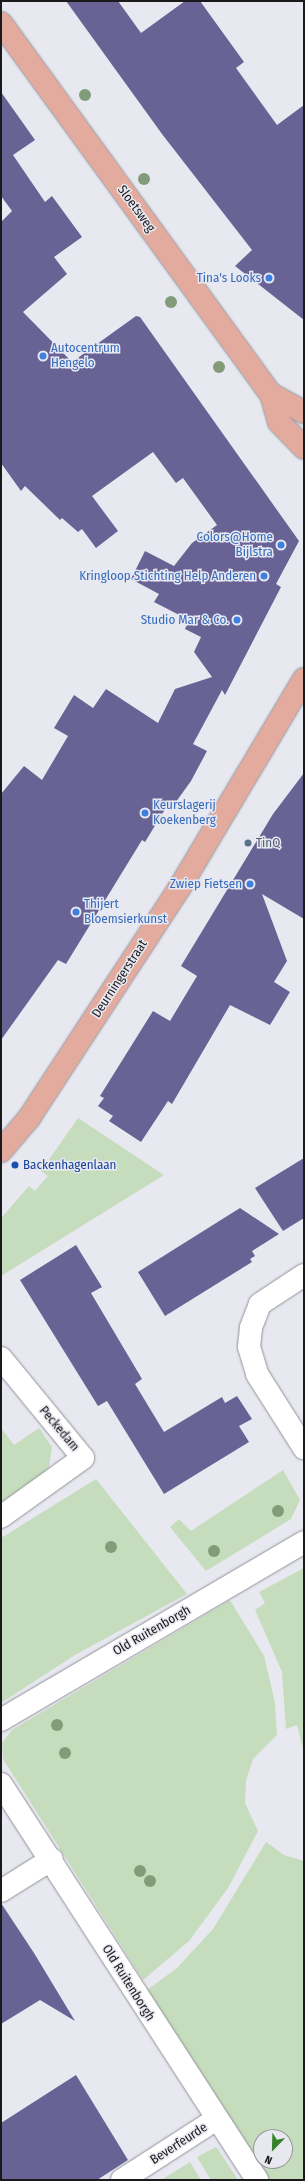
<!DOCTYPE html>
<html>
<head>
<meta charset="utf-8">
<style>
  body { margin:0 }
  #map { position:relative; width:305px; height:2181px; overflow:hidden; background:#e8e8f0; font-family:"Fira Sans Condensed",sans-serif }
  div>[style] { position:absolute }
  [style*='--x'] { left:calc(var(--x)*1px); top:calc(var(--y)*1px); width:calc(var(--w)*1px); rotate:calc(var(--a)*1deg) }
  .green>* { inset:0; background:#c5ddbc }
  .building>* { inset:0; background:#686295 }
  .roads { filter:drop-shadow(0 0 1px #93939b) drop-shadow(0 0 1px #93939b) }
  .minor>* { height:22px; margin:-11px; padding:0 11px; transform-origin:11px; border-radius:11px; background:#fff }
  .major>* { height:22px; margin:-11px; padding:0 11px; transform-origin:11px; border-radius:11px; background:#e3ab9e }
  .trees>* { width:12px; height:12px; margin:-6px; border-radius:50%; background:#829c7a }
  .dots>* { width:11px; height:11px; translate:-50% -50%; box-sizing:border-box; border:2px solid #e8e8f0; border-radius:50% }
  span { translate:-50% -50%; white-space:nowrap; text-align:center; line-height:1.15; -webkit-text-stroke:3px #e8e8f0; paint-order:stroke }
  .street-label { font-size:13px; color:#1a1a1d }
  .shop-label { font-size:13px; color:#366cbe }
  .right { translate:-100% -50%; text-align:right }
  .left { translate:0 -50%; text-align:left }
  .service-label { font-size:13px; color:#4e5e75 }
  .transit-label { font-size:13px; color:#164399 }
  .frame { position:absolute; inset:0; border:2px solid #1a1a1d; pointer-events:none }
  .north { position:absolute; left:253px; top:2129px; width:40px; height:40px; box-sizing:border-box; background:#e8e8f0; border:1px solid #96969c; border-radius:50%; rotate:203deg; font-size:11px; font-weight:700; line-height:16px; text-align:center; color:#1a1a1d }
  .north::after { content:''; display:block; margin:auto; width:14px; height:18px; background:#36822a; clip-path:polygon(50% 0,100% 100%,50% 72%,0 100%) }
</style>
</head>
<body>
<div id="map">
  <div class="green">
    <div style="clip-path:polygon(78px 1118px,164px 1175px,1px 1276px,1px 1218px,29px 1186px,35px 1191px,48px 1176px,41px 1171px)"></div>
    <div style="clip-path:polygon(1px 1428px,14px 1445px,39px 1428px,52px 1447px,49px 1467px,38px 1480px,1px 1503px)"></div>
    <div style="clip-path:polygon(283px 1470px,300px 1500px,291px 1519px,206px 1571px,170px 1527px,179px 1519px,191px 1531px)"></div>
    <div style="clip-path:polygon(96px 1479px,187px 1594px,75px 1655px,1px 1703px,1px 1538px)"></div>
    <div style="clip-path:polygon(304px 1568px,304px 1753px,297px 1725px,286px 1729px,282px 1672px,255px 1610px,265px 1603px,259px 1592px)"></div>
    <div style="clip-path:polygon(230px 1600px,264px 1656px,275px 1703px,277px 1735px,253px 1759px,246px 1781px,245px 1803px,258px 1831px,228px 1888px,189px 1941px,143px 1980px,3px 1759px,2px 1743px,12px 1730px)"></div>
    <div style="clip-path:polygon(evenodd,266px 1842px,284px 1855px,304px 1861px,304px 2180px,265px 2180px,147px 1990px,177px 1968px,213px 1929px,266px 1842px,261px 2137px,285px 2137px,285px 2161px,261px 2161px,261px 2137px)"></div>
    <div style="clip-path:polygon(216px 2147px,218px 2149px,238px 2180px,211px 2180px,197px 2157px)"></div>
    <div style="clip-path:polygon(190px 2162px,201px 2180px,161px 2180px)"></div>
  </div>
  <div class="building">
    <div style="clip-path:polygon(66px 1px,118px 1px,141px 33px,185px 1px,200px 1px,244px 62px,236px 68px,277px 125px,304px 105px,304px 320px,235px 266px,252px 250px,162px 134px)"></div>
    <div style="clip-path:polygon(1px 92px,35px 140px,13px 155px,45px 202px,52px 196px,82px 237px,54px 257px,67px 274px,23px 312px,72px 362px,136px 316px,140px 317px,299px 541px,276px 584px,281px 587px,225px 695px,222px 690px,193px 744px,207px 751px,191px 781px,173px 806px,167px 806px,145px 842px,142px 840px,66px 964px,58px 960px,1px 1040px,1px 794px,24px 766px,42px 780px,68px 736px,54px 728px,74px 695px,93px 708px,106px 689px,158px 723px,175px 689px,212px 677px,194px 652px,201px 637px,185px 629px,189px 620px,154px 602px,159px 594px,131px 579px,145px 551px,174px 566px,192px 543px,217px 525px,183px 478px,176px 483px,153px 452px,92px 496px,118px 531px,96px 548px,82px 529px,78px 532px,62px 518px,60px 520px,25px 486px,21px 491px,1px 463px,1px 222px,12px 211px,1px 196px)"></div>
    <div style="clip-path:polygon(304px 773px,304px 919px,262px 894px,287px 961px,274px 982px,290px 992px,270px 1025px,230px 1005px,172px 1104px,168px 1101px,141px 1142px,109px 1121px,113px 1116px,98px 1106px,104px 1098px,100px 1096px,153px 1011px,170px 1021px,197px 976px,181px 966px,273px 814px)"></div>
    <div style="clip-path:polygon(304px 1158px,304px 1218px,283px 1231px,255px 1188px)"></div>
    <div style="clip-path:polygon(240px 1208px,279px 1234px,252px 1251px,255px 1256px,250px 1259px,252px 1262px,165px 1316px,138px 1272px)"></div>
    <div style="clip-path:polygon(76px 1245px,102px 1287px,91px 1293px,142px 1379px,135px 1384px,164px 1432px,222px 1397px,225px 1403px,237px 1396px,252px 1419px,239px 1426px,249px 1442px,164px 1494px,107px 1401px,98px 1406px,20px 1280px)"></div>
    <div style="clip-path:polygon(1px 1903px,34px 1953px,75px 2021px,40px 2000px,1px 2024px)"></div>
    <div style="clip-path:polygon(76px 2075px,128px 2160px,97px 2180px,1px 2180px,1px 2123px)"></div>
  </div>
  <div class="roads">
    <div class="minor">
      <div style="--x:304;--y:1275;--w:53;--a:146.6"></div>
      <div style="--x:260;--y:1304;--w:26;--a:111"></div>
      <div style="--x:251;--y:1328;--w:19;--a:96"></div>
      <div style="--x:249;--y:1347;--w:28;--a:73"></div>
      <div style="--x:257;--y:1374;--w:88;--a:57.6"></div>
      <div style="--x:1;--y:1358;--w:129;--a:50.6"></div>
      <div style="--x:83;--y:1458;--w:101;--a:144.3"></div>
      <div style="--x:1;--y:1720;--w:351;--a:-30.4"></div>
      <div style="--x:1;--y:1784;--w:472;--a:57.1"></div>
      <div style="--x:1;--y:1891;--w:60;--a:-32.1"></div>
      <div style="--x:122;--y:2180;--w:111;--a:-32.8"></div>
    </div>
    <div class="major">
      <div style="--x:1;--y:23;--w:459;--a:54"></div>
      <div style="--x:271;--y:394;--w:29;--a:74"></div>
      <div style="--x:279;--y:422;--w:36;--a:46"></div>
      <div style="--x:271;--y:394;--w:38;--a:29"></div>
      <div style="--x:1;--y:1151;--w:43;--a:-49.7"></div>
      <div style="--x:29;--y:1118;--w:276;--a:-56.8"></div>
      <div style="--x:180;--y:887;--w:242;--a:-59.2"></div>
    </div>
  </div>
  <div class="trees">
    <div style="left:85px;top:95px"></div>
    <div style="left:144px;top:179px"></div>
    <div style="left:171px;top:302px"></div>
    <div style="left:219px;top:367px"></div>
    <div style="left:278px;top:1511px"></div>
    <div style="left:111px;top:1547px"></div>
    <div style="left:214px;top:1551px"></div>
    <div style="left:57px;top:1725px"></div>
    <div style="left:65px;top:1753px"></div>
    <div style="left:140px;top:1871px"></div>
    <div style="left:150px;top:1881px"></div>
  </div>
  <div class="dots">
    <div style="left:269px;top:278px;background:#3f7fe0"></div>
    <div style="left:43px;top:356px;background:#3f7fe0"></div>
    <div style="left:281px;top:545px;background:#3f7fe0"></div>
    <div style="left:264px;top:576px;background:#3f7fe0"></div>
    <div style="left:237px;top:620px;background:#3f7fe0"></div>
    <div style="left:145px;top:813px;background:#3f7fe0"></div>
    <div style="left:248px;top:843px;background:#5c6f8a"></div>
    <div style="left:250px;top:884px;background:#3f7fe0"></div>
    <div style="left:76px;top:912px;background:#3f7fe0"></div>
    <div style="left:15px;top:1165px;background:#1a4fb4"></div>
  </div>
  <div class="street-label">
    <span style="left:136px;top:209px;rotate:54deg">Sloetsweg</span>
    <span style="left:120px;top:979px;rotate:-57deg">Deurningerstraat</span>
    <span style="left:59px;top:1429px;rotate:50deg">Peckedam</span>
    <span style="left:152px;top:1631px;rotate:-30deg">Old Ruitenborgh</span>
    <span style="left:128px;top:1983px;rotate:58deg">Old Ruitenborgh</span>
    <span style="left:179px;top:2144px;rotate:-33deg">Beverfeurde</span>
  </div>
  <div class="shop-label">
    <span class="right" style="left:261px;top:278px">Tina's Looks</span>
    <span class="left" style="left:51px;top:356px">Autocentrum<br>Hengelo</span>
    <span class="right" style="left:273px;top:545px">Colors@Home<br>Bijlstra</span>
    <span class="right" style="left:256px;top:576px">Kringloop Stichting Help Anderen</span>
    <span class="right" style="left:229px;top:620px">Studio Mar &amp; Co.</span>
    <span class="left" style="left:153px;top:813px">Keurslagerij<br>Koekenberg</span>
    <span class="right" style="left:242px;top:884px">Zwiep Fietsen</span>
    <span class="left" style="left:84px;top:912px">Thijert<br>Bloemsierkunst</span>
  </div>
  <div class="service-label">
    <span class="left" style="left:256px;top:843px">TinQ</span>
  </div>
  <div class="transit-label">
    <span class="left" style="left:23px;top:1165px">Backenhagenlaan</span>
  </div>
  <div class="frame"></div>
  <div class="north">N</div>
</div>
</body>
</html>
